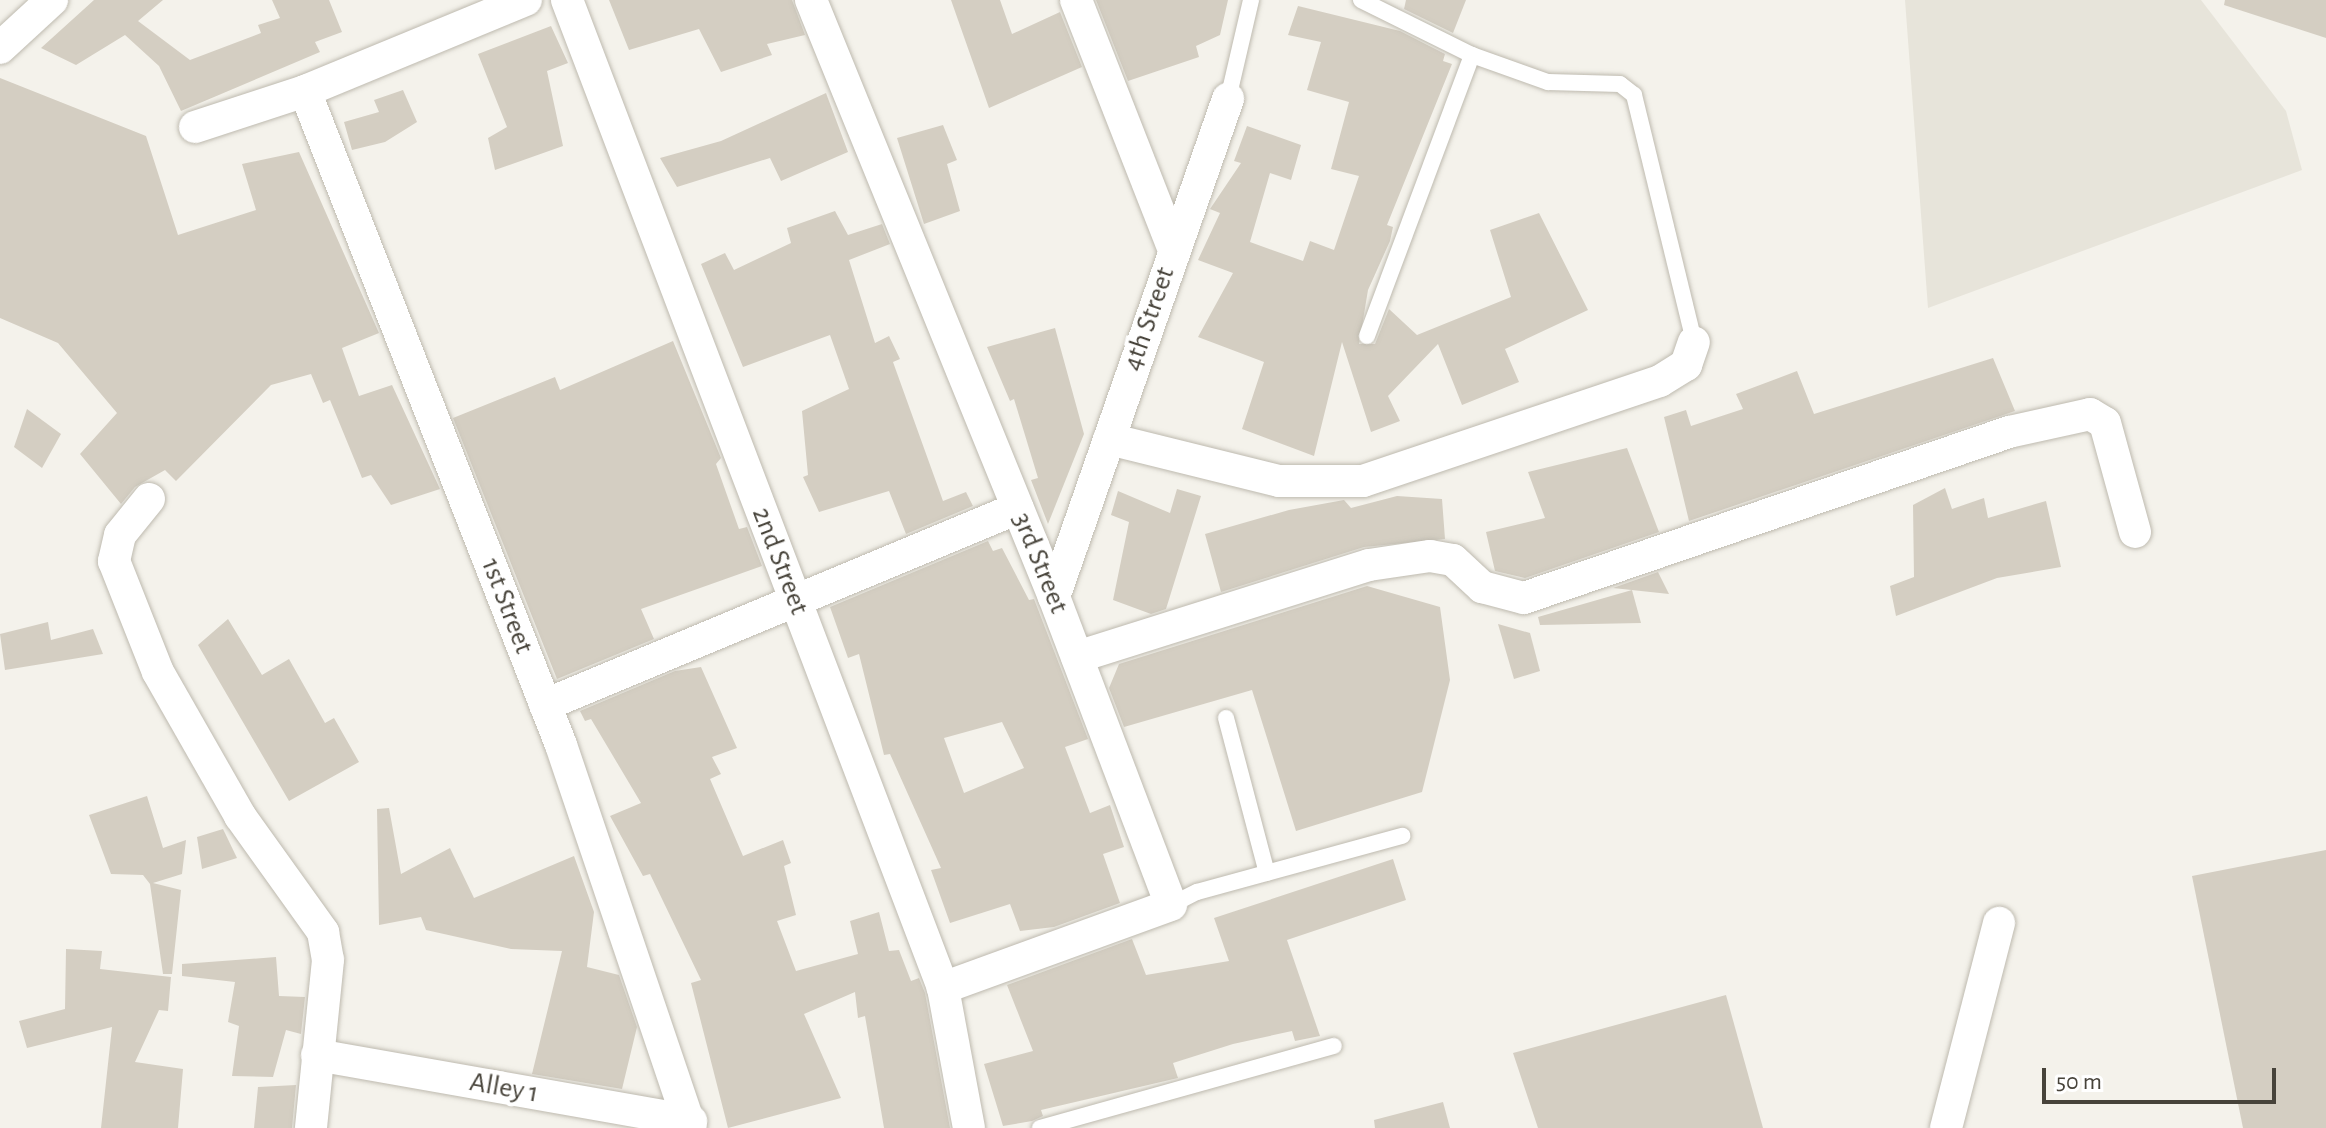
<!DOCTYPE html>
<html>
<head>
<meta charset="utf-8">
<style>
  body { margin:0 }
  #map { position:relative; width:2326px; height:1128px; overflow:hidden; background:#f4f2eb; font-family:"Alegreya Sans",sans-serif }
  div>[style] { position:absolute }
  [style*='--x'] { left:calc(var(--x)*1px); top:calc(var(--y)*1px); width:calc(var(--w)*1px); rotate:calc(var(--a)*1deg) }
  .residential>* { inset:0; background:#e7e4da }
  .building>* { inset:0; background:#d4cec2 }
  .roads { filter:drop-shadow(0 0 2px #bebaaf) drop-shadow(0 0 2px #bebaaf) }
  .lane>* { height:16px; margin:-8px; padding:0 8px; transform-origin:8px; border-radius:8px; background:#fff }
  .street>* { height:32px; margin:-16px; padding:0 16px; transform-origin:16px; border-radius:16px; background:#fff }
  span { translate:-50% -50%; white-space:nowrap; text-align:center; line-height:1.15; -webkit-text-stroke:8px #fff; paint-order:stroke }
  .street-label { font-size:28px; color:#47433a }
  .scale { position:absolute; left:2042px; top:1068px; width:234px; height:36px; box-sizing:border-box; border:4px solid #47433a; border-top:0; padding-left:10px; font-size:24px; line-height:28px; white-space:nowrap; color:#47433a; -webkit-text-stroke:6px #fff; paint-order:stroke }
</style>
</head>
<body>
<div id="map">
  <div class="residential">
    <div style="clip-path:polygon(1905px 0,2201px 0,2286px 111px,2302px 170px,1928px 308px)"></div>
  </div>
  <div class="building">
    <div style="clip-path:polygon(94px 0,163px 0,138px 21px,190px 60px,261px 33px,258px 25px,280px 18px,272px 0,329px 0,342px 32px,315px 42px,320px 52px,181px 111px,159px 66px,125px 35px,76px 65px,41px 48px)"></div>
    <div style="clip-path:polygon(609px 0,792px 0,805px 35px,767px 44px,772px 55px,721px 72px,699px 29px,629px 50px)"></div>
    <div style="clip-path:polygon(951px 0,1000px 0,1012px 34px,1060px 12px,1082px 67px,989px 108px)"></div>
    <div style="clip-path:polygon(1096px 0,1228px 0,1220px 35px,1196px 46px,1199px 57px,1128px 81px)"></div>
    <div style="clip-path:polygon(1406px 0,1466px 0,1453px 33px,1404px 9px)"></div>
    <div style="clip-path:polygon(2225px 0,2326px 0,2326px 38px,2224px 5px)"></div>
    <div style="clip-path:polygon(1298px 6px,1400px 31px,1445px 54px,1443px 61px,1452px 64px,1387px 225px,1393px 227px,1390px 241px,1368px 290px,1359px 344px,1375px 344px,1389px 309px,1417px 335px,1511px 297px,1490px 230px,1539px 213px,1588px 310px,1505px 349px,1519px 382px,1462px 405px,1438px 344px,1388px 396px,1400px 421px,1371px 432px,1342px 342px,1314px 456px,1242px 429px,1264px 362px,1198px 337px,1233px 273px,1198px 260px,1220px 213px,1210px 209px,1241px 163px,1234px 161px,1247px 126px,1301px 145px,1291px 180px,1270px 173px,1250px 242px,1303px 261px,1310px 241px,1334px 250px,1359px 176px,1331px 169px,1349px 102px,1307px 90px,1321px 42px,1288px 35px)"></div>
    <div style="clip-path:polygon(551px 26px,568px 63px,547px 71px,563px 146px,495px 170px,488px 138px,507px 127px,478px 54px)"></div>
    <div style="clip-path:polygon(0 78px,146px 136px,178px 235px,256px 210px,242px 164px,299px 152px,379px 333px,342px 348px,359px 396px,392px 385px,440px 489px,391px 505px,371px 475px,362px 478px,330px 400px,323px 403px,311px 374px,271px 385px,176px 481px,165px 470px,135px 487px,121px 504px,80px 454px,117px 413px,58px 343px,0 318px)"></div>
    <div style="clip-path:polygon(403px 90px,417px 122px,385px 142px,352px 150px,344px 122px,379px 112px,374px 100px)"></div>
    <div style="clip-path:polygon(826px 93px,848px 152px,781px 181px,770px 158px,677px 187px,660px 158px,721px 141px)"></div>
    <div style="clip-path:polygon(943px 125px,957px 160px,947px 164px,960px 211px,924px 224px,897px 138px)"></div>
    <div style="clip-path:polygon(835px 211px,848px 235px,882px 224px,890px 244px,849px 260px,875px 343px,889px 336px,900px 359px,893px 362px,943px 501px,966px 492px,973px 506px,906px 534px,889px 491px,819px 512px,803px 477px,808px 475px,802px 411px,849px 389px,830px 335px,743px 367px,701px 264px,725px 253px,734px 270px,791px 243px,787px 228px)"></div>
    <div style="clip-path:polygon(1055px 328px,1084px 434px,1048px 524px,1031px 480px,1038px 478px,1014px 399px,1010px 401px,987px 347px)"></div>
    <div style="clip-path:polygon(673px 341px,721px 458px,716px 464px,739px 529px,747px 527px,762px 566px,641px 609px,654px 639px,557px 679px,453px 418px,555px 377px,560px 390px)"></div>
    <div style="clip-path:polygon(1993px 358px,2015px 411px,1689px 521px,1664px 417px,1686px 410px,1691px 426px,1743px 409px,1736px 394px,1797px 371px,1814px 414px)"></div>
    <div style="clip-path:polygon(27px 409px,61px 434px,42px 468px,14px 447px)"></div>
    <div style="clip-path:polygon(1627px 448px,1659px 532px,1525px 578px,1495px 571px,1486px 532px,1545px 518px,1528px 472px)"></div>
    <div style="clip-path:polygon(1945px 488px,1952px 509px,1984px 498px,1988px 518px,2046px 501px,2061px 567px,1997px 578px,1896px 616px,1890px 586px,1914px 577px,1913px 505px)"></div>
    <div style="clip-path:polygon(1177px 489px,1201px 496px,1166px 609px,1151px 614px,1113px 600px,1129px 522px,1111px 515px,1118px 491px,1170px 513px)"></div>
    <div style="clip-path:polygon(1397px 496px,1442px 499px,1445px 539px,1364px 547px,1221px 592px,1205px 534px,1289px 510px,1344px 500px,1351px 508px)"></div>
    <div style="clip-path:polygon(evenodd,988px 541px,993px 551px,1002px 548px,1029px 600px,1034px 599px,1088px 739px,1065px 747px,1090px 813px,1110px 805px,1124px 847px,1103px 854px,1120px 903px,1054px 927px,1020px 931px,1010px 904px,950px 923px,931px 870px,941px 868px,890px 754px,884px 755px,859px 654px,848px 658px,830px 607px,988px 541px,1002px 722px,1024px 768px,964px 793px,944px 738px,1002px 722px)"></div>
    <div style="clip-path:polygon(1658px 572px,1669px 594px,1613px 588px)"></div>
    <div style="clip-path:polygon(1367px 586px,1440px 607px,1450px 680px,1422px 792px,1296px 831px,1252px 690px,1124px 727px,1109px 688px,1119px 664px)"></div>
    <div style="clip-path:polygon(1632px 590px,1641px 623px,1540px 625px,1538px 617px)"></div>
    <div style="clip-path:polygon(228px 619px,262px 675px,289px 659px,325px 723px,334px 718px,359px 762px,289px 801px,198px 645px)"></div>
    <div style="clip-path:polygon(48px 622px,51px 640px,93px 629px,103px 654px,5px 670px,0 634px)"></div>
    <div style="clip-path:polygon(1498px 624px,1530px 633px,1540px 671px,1514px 679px)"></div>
    <div style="clip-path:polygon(701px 667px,737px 748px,712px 757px,721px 774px,710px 779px,743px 856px,783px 840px,791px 863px,784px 866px,796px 915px,777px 921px,796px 971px,858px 954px,850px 921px,879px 912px,889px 951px,899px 950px,911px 981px,919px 978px,925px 993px,950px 1128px,884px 1128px,865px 1016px,858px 1018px,855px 992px,804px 1014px,841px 1098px,728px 1128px,691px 983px,701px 980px,650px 874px,643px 876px,610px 816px,641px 803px,591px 719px,585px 721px,580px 711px,675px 671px)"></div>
    <div style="clip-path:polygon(147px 796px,163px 848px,186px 840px,182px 874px,153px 883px,181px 890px,172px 974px,163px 974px,150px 884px,143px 875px,111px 874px,89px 815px)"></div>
    <div style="clip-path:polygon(389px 808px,401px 874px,450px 848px,474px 898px,574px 856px,594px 912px,587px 967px,619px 975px,637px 1027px,622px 1089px,532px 1074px,562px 951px,511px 949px,426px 930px,421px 917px,379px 925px,377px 809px)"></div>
    <div style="clip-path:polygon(223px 829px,237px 858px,202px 869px,197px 837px)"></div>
    <div style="clip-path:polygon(2326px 850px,2326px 1128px,2243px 1128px,2192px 876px)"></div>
    <div style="clip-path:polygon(1393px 859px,1406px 900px,1287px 940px,1320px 1036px,1295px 1041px,1292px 1031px,1233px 1044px,1173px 1063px,1178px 1078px,1041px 1110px,1043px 1116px,1032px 1121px,1003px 1126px,984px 1064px,1033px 1051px,1007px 985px,1132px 939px,1146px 975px,1229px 961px,1214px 918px)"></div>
    <div style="clip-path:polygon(66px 949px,102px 951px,100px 969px,171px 977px,168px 1011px,159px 1010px,135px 1062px,183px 1069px,178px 1128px,101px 1128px,112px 1027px,27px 1048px,19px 1021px,65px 1009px)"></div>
    <div style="clip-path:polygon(276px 957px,279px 996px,305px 997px,301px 1034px,286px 1030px,273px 1077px,232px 1076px,239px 1026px,228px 1022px,235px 982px,182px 976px,182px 964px)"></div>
    <div style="clip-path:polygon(1726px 995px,1763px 1128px,1538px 1128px,1513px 1053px)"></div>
    <div style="clip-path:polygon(296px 1085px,292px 1128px,254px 1128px,258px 1087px)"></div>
    <div style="clip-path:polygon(1443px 1102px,1450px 1128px,1375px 1128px,1374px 1120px)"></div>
  </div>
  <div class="roads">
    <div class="lane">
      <div style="--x:1361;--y:0;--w:124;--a:26.4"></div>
      <div style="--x:1472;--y:55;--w:81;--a:19.6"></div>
      <div style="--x:1548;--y:82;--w:72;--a:1.6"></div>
      <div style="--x:1620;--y:84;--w:18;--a:38"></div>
      <div style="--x:1634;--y:95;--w:254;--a:76.3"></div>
      <div style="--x:1228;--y:99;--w:102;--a:-76.9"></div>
      <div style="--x:1367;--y:336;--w:300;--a:-69.5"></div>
      <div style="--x:1226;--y:718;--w:160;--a:75.2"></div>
      <div style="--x:1171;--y:905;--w:29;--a:-27"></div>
      <div style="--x:1197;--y:892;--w:213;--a:-15.3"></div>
      <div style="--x:1040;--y:1128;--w:305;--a:-15.6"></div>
    </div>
    <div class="street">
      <div style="--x:567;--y:0;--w:1057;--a:69.16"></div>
      <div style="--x:943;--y:988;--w:142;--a:79.5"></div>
      <div style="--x:811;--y:0;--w:645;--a:67.85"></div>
      <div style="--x:1054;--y:597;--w:329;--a:69.2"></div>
      <div style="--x:1171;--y:905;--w:243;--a:160"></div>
      <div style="--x:1076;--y:0;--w:265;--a:68.6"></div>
      <div style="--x:0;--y:48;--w:71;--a:-42.7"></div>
      <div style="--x:305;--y:91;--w:702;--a:68.62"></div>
      <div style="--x:561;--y:745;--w:404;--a:71.3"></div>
      <div style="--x:195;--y:127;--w:116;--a:-18.1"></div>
      <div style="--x:305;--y:91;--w:239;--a:-22.4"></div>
      <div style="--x:1109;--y:439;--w:175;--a:13.9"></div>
      <div style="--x:1279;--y:481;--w:84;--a:0"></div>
      <div style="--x:1363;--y:481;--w:313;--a:-18.6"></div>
      <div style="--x:1660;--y:381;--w:31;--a:-32"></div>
      <div style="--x:1686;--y:365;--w:24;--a:-71"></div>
      <div style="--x:149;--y:499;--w:46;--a:128.9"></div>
      <div style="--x:120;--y:535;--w:27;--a:103"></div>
      <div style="--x:114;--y:561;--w:119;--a:68.4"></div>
      <div style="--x:158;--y:672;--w:166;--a:60.3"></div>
      <div style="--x:240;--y:816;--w:143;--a:54.4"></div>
      <div style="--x:323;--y:932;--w:28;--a:80"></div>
      <div style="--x:328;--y:960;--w:169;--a:95.8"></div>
      <div style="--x:1054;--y:597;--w:528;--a:-70.74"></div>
      <div style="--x:1077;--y:657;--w:306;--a:-17.5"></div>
      <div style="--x:1369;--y:565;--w:62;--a:-8.4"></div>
      <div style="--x:1430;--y:556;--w:23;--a:10"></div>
      <div style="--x:1453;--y:560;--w:40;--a:43"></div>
      <div style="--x:1482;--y:587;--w:43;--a:14.7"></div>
      <div style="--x:1524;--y:598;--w:513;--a:-18.89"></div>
      <div style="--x:2009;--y:432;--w:83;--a:-12.5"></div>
      <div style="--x:2090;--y:414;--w:17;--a:31"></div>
      <div style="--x:2105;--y:423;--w:113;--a:74.6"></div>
      <div style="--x:545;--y:705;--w:512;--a:-22.61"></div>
      <div style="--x:317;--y:1055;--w:380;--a:10"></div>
      <div style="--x:1946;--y:1128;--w:212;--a:-75.5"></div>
    </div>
  </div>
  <div class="street-label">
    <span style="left:1149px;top:319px;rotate:-71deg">4th Street</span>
    <span style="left:780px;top:561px;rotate:69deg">2nd Street</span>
    <span style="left:1040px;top:563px;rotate:68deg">3rd Street</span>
    <span style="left:507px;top:606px;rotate:69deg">1st Street</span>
    <span style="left:504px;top:1088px;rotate:10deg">Alley 1</span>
  </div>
  <div class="scale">50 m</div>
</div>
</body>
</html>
